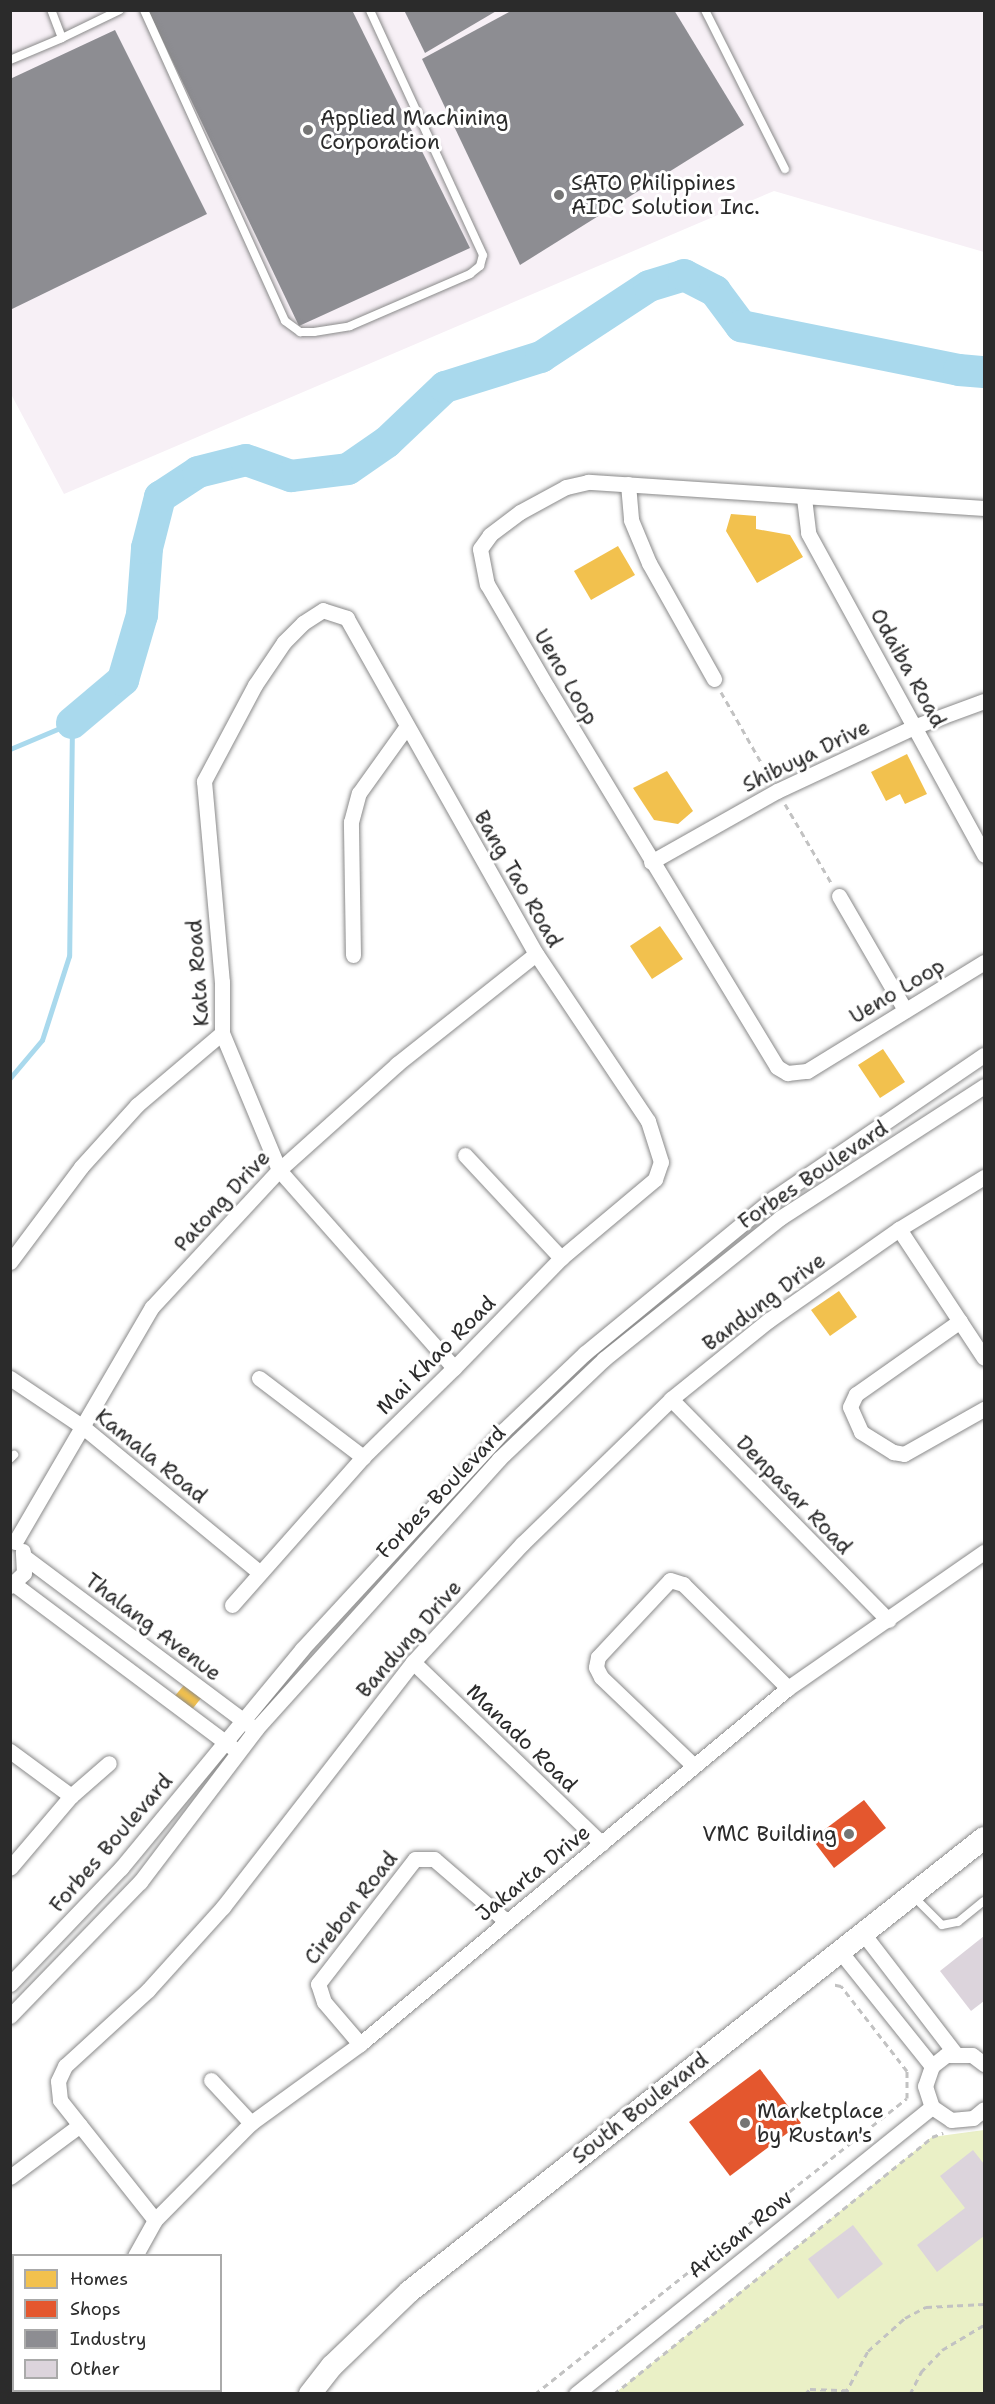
<!DOCTYPE html>
<html>
<head>
<meta charset="utf-8">
<style>
  body { margin:0 }
  #map { position:relative; width:995px; height:2404px; overflow:hidden; background:#fff; font-family:"Shantell Sans",sans-serif }
  div>[style] { position:absolute }
  [style*='--x'] { left:calc(var(--x)*1px); top:calc(var(--y)*1px); width:calc(var(--w)*1px); rotate:calc(var(--a)*1deg) }
  .built>* { inset:0; background:#f7f0f6 }
  .green>* { inset:0; background:#eaf0c6 }
  .homes>* { inset:0; background:#f2c14e }
  .shops>* { inset:0; background:#e4572e }
  .industry>* { inset:0; background:#8d8d92 }
  .stream>* { height:5px; margin:-2.5px; padding:0 2.5px; transform-origin:2.5px; border-radius:2.5px; background:#a9d9ed }
  .river>* { height:32px; margin:-16px; padding:0 16px; transform-origin:16px; border-radius:16px; background:#a9d9ed }
  .building>* { inset:0; background:#dcd4dc }
  .path>* { height:3px; margin-top:-1.5px; transform-origin:0; background:repeating-linear-gradient(90deg,#c2c2c2 0 6px,transparent 0 10.5px) }
  .roads { filter:drop-shadow(0 0 2px #8a8a8a) drop-shadow(0 0 2px #8a8a8a) }
  .lane>* { height:8px; margin:-4px; padding:0 4px; transform-origin:4px; border-radius:4px; background:#fff }
  .street>* { height:15px; margin:-7.5px; padding:0 7.5px; transform-origin:7.5px; border-radius:7.5px; background:#fff }
  .secondary>* { height:22px; margin:-11px; padding:0 11px; transform-origin:11px; border-radius:11px; background:#fff }
  .dots>* { width:16px; height:16px; translate:-50% -50%; box-sizing:border-box; border:3px solid #fff; border-radius:50% }
  span { translate:-50% -50%; white-space:nowrap; text-align:center; line-height:1.15; -webkit-text-stroke:6px #fff; paint-order:stroke }
  .poi-label { font-size:21px; color:#2b2b2b }
  .left { translate:0 -50%; text-align:left }
  .right { translate:-100% -50%; text-align:right }
  .street-label { font-size:21px; color:#2b2b2b }
  .frame { position:absolute; inset:0; border:12px solid #2b2b2b; pointer-events:none }
  .legend { position:absolute; left:12px; top:2254px; width:210px; height:138px; box-sizing:border-box; background:#fff; border:2px solid #aaa; margin:0; padding:8px 10px; list-style:none; font-size:18px; color:#2b2b2b }
  .legend li { display:flex; align-items:center; gap:12px; height:30px }
  .legend b { width:30px; border:2px solid #aaa }
</style>
</head>
<body>
<div id="map">
  <div class="built">
    <div style="clip-path:polygon(10px 11px,984px 11px,984px 252px,774px 191px,64px 494px,11px 394px)"></div>
  </div>
  <div class="green">
    <div style="clip-path:polygon(984px 2130px,984px 2393px,614px 2394px,932px 2137px)"></div>
  </div>
  <div class="homes">
    <div style="clip-path:polygon(731px 514px,756px 516px,756px 529px,790px 535px,803px 557px,757px 583px,726px 531px)"></div>
    <div style="clip-path:polygon(618px 546px,635px 575px,591px 600px,574px 571px)"></div>
    <div style="clip-path:polygon(907px 754px,927px 794px,905px 804px,900px 794px,886px 801px,871px 772px)"></div>
    <div style="clip-path:polygon(667px 771px,693px 811px,678px 824px,654px 820px,633px 788px)"></div>
    <div style="clip-path:polygon(660px 926px,683px 959px,652px 979px,630px 946px)"></div>
    <div style="clip-path:polygon(883px 1049px,905px 1082px,880px 1098px,858px 1065px)"></div>
    <div style="clip-path:polygon(839px 1291px,857px 1317px,830px 1336px,811px 1310px)"></div>
    <div style="clip-path:polygon(185px 1684px,202px 1697px,190px 1712px,173px 1698px)"></div>
  </div>
  <div class="shops">
    <div style="clip-path:polygon(864px 1800px,886px 1828px,834px 1868px,812px 1839px)"></div>
    <div style="clip-path:polygon(760px 2069px,801px 2123px,730px 2176px,689px 2122px)"></div>
  </div>
  <div class="industry">
    <div style="clip-path:polygon(152px 10px,352px 10px,470px 248px,299px 326px,149px 12px)"></div>
    <div style="clip-path:polygon(404px 10px,498px 10px,425px 53px)"></div>
    <div style="clip-path:polygon(513px 10px,674px 10px,744px 125px,520px 265px,422px 59px)"></div>
    <div style="clip-path:polygon(115px 30px,207px 214px,10px 310px,10px 79px)"></div>
  </div>
  <div class="stream">
    <div style="--x:10;--y:749;--w:67;--a:-22.8"></div>
    <div style="--x:72;--y:723;--w:233;--a:90.7"></div>
    <div style="--x:69;--y:956;--w:88;--a:107.8"></div>
    <div style="--x:42;--y:1040;--w:50;--a:130.1"></div>
  </div>
  <div class="river">
    <div style="--x:72;--y:723;--w:67;--a:-40.1"></div>
    <div style="--x:123;--y:680;--w:68;--a:-73.7"></div>
    <div style="--x:142;--y:615;--w:67;--a:-85.7"></div>
    <div style="--x:147;--y:548;--w:53;--a:-75.7"></div>
    <div style="--x:160;--y:497;--w:45;--a:-33.3"></div>
    <div style="--x:198;--y:472;--w:49;--a:-14"></div>
    <div style="--x:246;--y:460;--w:48;--a:19.6"></div>
    <div style="--x:291;--y:476;--w:57;--a:-7"></div>
    <div style="--x:348;--y:469;--w:47;--a:-34.7"></div>
    <div style="--x:387;--y:442;--w:80;--a:-43.5"></div>
    <div style="--x:445;--y:387;--w:101;--a:-17.4"></div>
    <div style="--x:541;--y:357;--w:129;--a:-33.3"></div>
    <div style="--x:649;--y:286;--w:37;--a:-17"></div>
    <div style="--x:684;--y:275;--w:35;--a:27"></div>
    <div style="--x:715;--y:291;--w:44;--a:53.4"></div>
    <div style="--x:741;--y:326;--w:222;--a:11.4"></div>
    <div style="--x:959;--y:370;--w:25;--a:5"></div>
  </div>
  <div class="building">
    <div style="clip-path:polygon(984px 1936px,984px 2001px,971px 2011px,940px 1971px)"></div>
    <div style="clip-path:polygon(973px 2150px,984px 2164px,984px 2236px,937px 2272px,917px 2245px,965px 2208px,940px 2176px)"></div>
    <div style="clip-path:polygon(853px 2225px,883px 2264px,838px 2299px,808px 2259px)"></div>
  </div>
  <div class="path">
    <div style="--x:721;--y:692;--w:99;--a:60.3"></div>
    <div style="--x:785;--y:804;--w:93;--a:59.6"></div>
    <div style="--x:535;--y:2394;--w:475;--a:-38.5"></div>
    <div style="--x:907;--y:2098;--w:27;--a:-90"></div>
    <div style="--x:907;--y:2071;--w:108;--a:-127.8"></div>
    <div style="--x:841;--y:1986;--w:10;--a:-169"></div>
    <div style="--x:614;--y:2394;--w:409;--a:-38.9"></div>
    <div style="--x:932;--y:2137;--w:12;--a:-20"></div>
    <div style="--x:805;--y:2394;--w:7;--a:-45"></div>
    <div style="--x:810;--y:2389;--w:37;--a:2"></div>
    <div style="--x:847;--y:2390;--w:4;--a:76"></div>
    <div style="--x:845;--y:2394;--w:49;--a:-61.9"></div>
    <div style="--x:868;--y:2351;--w:50;--a:-41.7"></div>
    <div style="--x:905;--y:2318;--w:24;--a:-28"></div>
    <div style="--x:926;--y:2307;--w:58;--a:-3"></div>
    <div style="--x:910;--y:2394;--w:25;--a:-63"></div>
    <div style="--x:921;--y:2372;--w:30;--a:-46"></div>
    <div style="--x:942;--y:2350;--w:49;--a:-30.8"></div>
  </div>
  <div class="roads">
    <div class="lane">
      <div style="--x:144;--y:10;--w:341;--a:65.6"></div>
      <div style="--x:285;--y:321;--w:19;--a:36"></div>
      <div style="--x:300;--y:332;--w:14;--a:0"></div>
      <div style="--x:314;--y:332;--w:36;--a:-9"></div>
      <div style="--x:350;--y:326;--w:131;--a:-23.4"></div>
      <div style="--x:470;--y:274;--w:13;--a:-39"></div>
      <div style="--x:480;--y:266;--w:11;--a:-75"></div>
      <div style="--x:483;--y:255;--w:270;--a:-114.8"></div>
      <div style="--x:705;--y:10;--w:178;--a:63.3"></div>
      <div style="--x:62;--y:38;--w:64;--a:-25.8"></div>
      <div style="--x:10;--y:60;--w:56;--a:-22.9"></div>
      <div style="--x:62;--y:38;--w:30;--a:-111"></div>
      <div style="--x:10;--y:1459;--w:6;--a:-45"></div>
      <div style="--x:913;--y:1896;--w:41;--a:45"></div>
      <div style="--x:942;--y:1925;--w:16;--a:-11"></div>
      <div style="--x:958;--y:1922;--w:33;--a:-39"></div>
    </div>
    <div class="street">
      <div style="--x:628;--y:484;--w:36;--a:85"></div>
      <div style="--x:631;--y:520;--w:47;--a:67.3"></div>
      <div style="--x:649;--y:563;--w:133;--a:60.7"></div>
      <div style="--x:804;--y:498;--w:35;--a:83"></div>
      <div style="--x:808;--y:533;--w:367;--a:61.3"></div>
      <div style="--x:984;--y:508;--w:397;--a:-176.2"></div>
      <div style="--x:588;--y:482;--w:23;--a:167"></div>
      <div style="--x:566;--y:487;--w:52;--a:151.5"></div>
      <div style="--x:520;--y:512;--w:38;--a:143"></div>
      <div style="--x:490;--y:535;--w:17;--a:126"></div>
      <div style="--x:480;--y:549;--w:36;--a:79"></div>
      <div style="--x:487;--y:584;--w:119;--a:59.8"></div>
      <div style="--x:547;--y:687;--w:444;--a:58.8"></div>
      <div style="--x:777;--y:1067;--w:12;--a:31"></div>
      <div style="--x:787;--y:1073;--w:20;--a:-6"></div>
      <div style="--x:807;--y:1071;--w:208;--a:-31.6"></div>
      <div style="--x:651;--y:862;--w:145;--a:-29.4"></div>
      <div style="--x:777;--y:791;--w:153;--a:-25.1"></div>
      <div style="--x:916;--y:726;--w:72;--a:-20.2"></div>
      <div style="--x:839;--y:896;--w:132;--a:59.9"></div>
      <div style="--x:353;--y:955;--w:133;--a:-90.9"></div>
      <div style="--x:351;--y:822;--w:30;--a:-75"></div>
      <div style="--x:359;--y:793;--w:82;--a:-54.4"></div>
      <div style="--x:465;--y:1155;--w:141;--a:47"></div>
      <div style="--x:899;--y:1229;--w:154;--a:56.6"></div>
      <div style="--x:10;--y:1262;--w:119;--a:-53.2"></div>
      <div style="--x:81;--y:1167;--w:84;--a:-47.9"></div>
      <div style="--x:137;--y:1105;--w:111;--a:-40.3"></div>
      <div style="--x:960;--y:1321;--w:127;--a:144.9"></div>
      <div style="--x:856;--y:1394;--w:14;--a:115"></div>
      <div style="--x:850;--y:1407;--w:27;--a:66"></div>
      <div style="--x:861;--y:1432;--w:38;--a:32"></div>
      <div style="--x:893;--y:1452;--w:11;--a:10"></div>
      <div style="--x:904;--y:1454;--w:92;--a:-29.4"></div>
      <div style="--x:10;--y:1378;--w:88;--a:33.9"></div>
      <div style="--x:83;--y:1427;--w:229;--a:39.5"></div>
      <div style="--x:259;--y:1378;--w:131;--a:37.2"></div>
      <div style="--x:671;--y:1399;--w:310;--a:45.5"></div>
      <div style="--x:15;--y:1542;--w:272;--a:-59.8"></div>
      <div style="--x:152;--y:1307;--w:187;--a:-47.2"></div>
      <div style="--x:279;--y:1170;--w:159;--a:-41.9"></div>
      <div style="--x:397;--y:1064;--w:177;--a:-38.4"></div>
      <div style="--x:26;--y:1558;--w:279;--a:36.8"></div>
      <div style="--x:14;--y:1584;--w:274;--a:36.8"></div>
      <div style="--x:10;--y:1586;--w:19;--a:-43"></div>
      <div style="--x:24;--y:1573;--w:22;--a:-93"></div>
      <div style="--x:232;--y:1605;--w:198;--a:-48.5"></div>
      <div style="--x:363;--y:1457;--w:127;--a:-44.4"></div>
      <div style="--x:454;--y:1368;--w:153;--a:-45.8"></div>
      <div style="--x:561;--y:1258;--w:123;--a:-40"></div>
      <div style="--x:655;--y:1179;--w:18;--a:-71"></div>
      <div style="--x:661;--y:1162;--w:43;--a:-107.6"></div>
      <div style="--x:648;--y:1121;--w:201;--a:-123.8"></div>
      <div style="--x:536;--y:954;--w:386;--a:-119.4"></div>
      <div style="--x:347;--y:618;--w:25;--a:-162"></div>
      <div style="--x:323;--y:610;--w:24;--a:147"></div>
      <div style="--x:303;--y:623;--w:27;--a:135"></div>
      <div style="--x:284;--y:642;--w:52;--a:124"></div>
      <div style="--x:255;--y:685;--w:109;--a:118"></div>
      <div style="--x:204;--y:781;--w:202;--a:84.9"></div>
      <div style="--x:222;--y:982;--w:51;--a:90"></div>
      <div style="--x:222;--y:1033;--w:148;--a:67.4"></div>
      <div style="--x:279;--y:1170;--w:264;--a:48.5"></div>
      <div style="--x:413;--y:1662;--w:262;--a:43.9"></div>
      <div style="--x:10;--y:1751;--w:76;--a:36.4"></div>
      <div style="--x:71;--y:1796;--w:94;--a:130.3"></div>
      <div style="--x:693;--y:1765;--w:127;--a:-136.3"></div>
      <div style="--x:601;--y:1677;--w:11;--a:-117"></div>
      <div style="--x:596;--y:1667;--w:10;--a:-79"></div>
      <div style="--x:598;--y:1657;--w:105;--a:-46.9"></div>
      <div style="--x:670;--y:1580;--w:14;--a:17"></div>
      <div style="--x:683;--y:1584;--w:148;--a:44.7"></div>
      <div style="--x:71;--y:1796;--w:50;--a:-41"></div>
      <div style="--x:862;--y:1932;--w:153;--a:52.5"></div>
      <div style="--x:839;--y:1950;--w:149;--a:51.3"></div>
      <div style="--x:10;--y:1984;--w:161;--a:-46.3"></div>
      <div style="--x:121;--y:1868;--w:284;--a:-50.4"></div>
      <div style="--x:302;--y:1649;--w:297;--a:-47.3"></div>
      <div style="--x:503;--y:1431;--w:113;--a:-43.6"></div>
      <div style="--x:585;--y:1353;--w:244;--a:-39.4"></div>
      <div style="--x:774;--y:1198;--w:254;--a:-34.3"></div>
      <div style="--x:10;--y:2016;--w:187;--a:-45.9"></div>
      <div style="--x:140;--y:1882;--w:192;--a:-52.8"></div>
      <div style="--x:256;--y:1729;--w:363;--a:-48"></div>
      <div style="--x:499;--y:1459;--w:145;--a:-43.6"></div>
      <div style="--x:604;--y:1359;--w:226;--a:-38.7"></div>
      <div style="--x:780;--y:1218;--w:243;--a:-32.9"></div>
      <div style="--x:360;--y:2044;--w:55;--a:-130.6"></div>
      <div style="--x:324;--y:2002;--w:19;--a:-108"></div>
      <div style="--x:318;--y:1984;--w:158;--a:-52.2"></div>
      <div style="--x:415;--y:1859;--w:19;--a:0"></div>
      <div style="--x:434;--y:1859;--w:95;--a:40.7"></div>
      <div style="--x:984;--y:2064;--w:15;--a:-143"></div>
      <div style="--x:972;--y:2055;--w:26;--a:180"></div>
      <div style="--x:946;--y:2055;--w:18;--a:142"></div>
      <div style="--x:932;--y:2066;--w:21;--a:109"></div>
      <div style="--x:925;--y:2086;--w:22;--a:72"></div>
      <div style="--x:932;--y:2107;--w:23;--a:34"></div>
      <div style="--x:951;--y:2120;--w:22;--a:-5"></div>
      <div style="--x:973;--y:2118;--w:14;--a:-39"></div>
      <div style="--x:211;--y:2080;--w:59;--a:47.1"></div>
      <div style="--x:10;--y:2177;--w:87;--a:-36.6"></div>
      <div style="--x:155;--y:2220;--w:153;--a:-128.4"></div>
      <div style="--x:60;--y:2100;--w:19;--a:-96"></div>
      <div style="--x:58;--y:2081;--w:17;--a:-65"></div>
      <div style="--x:65;--y:2066;--w:113;--a:-42.5"></div>
      <div style="--x:148;--y:1990;--w:112;--a:-47.9"></div>
      <div style="--x:223;--y:1907;--w:310;--a:-52.2"></div>
      <div style="--x:413;--y:1662;--w:161;--a:-47.3"></div>
      <div style="--x:522;--y:1544;--w:208;--a:-44.2"></div>
      <div style="--x:671;--y:1399;--w:126;--a:-38.9"></div>
      <div style="--x:769;--y:1320;--w:159;--a:-35"></div>
      <div style="--x:899;--y:1229;--w:100;--a:-31.5"></div>
      <div style="--x:135;--y:2256;--w:41;--a:-60.9"></div>
      <div style="--x:155;--y:2220;--w:136;--a:-45.3"></div>
      <div style="--x:251;--y:2123;--w:135;--a:-35.9"></div>
      <div style="--x:360;--y:2044;--w:557;--a:-39.75"></div>
      <div style="--x:788;--y:1688;--w:239;--a:-34.8"></div>
      <div style="--x:10;--y:2354;--w:6;--a:45"></div>
      <div style="--x:38;--y:2390;--w:4;--a:63"></div>
      <div style="--x:69;--y:2394;--w:4;--a:-76"></div>
      <div style="--x:576;--y:2394;--w:457;--a:-38.9"></div>
    </div>
    <div class="secondary">
      <div style="--x:310;--y:2394;--w:36;--a:-52"></div>
      <div style="--x:332;--y:2366;--w:108;--a:-43.9"></div>
      <div style="--x:410;--y:2291;--w:731;--a:-38.28"></div>
    </div>
  </div>
  <div class="dots">
    <div style="left:308px;top:130px;background:#757575"></div>
    <div style="left:559px;top:195px;background:#757575"></div>
    <div style="left:849px;top:1834px;background:#757575"></div>
    <div style="left:745px;top:2123px;background:#757575"></div>
  </div>
  <div class="poi-label">
    <span class="left" style="left:320px;top:130px">Applied Machining<br>Corporation</span>
    <span class="left" style="left:571px;top:195px">SATO Philippines<br>AIDC Solution Inc.</span>
    <span class="right" style="left:837px;top:1834px">VMC Building</span>
    <span class="left" style="left:757px;top:2123px">Marketplace<br>by Rustan's</span>
  </div>
  <div class="street-label">
    <span style="left:908px;top:668px;rotate:61deg">Odaiba Road</span>
    <span style="left:566px;top:677px;rotate:60deg">Ueno Loop</span>
    <span style="left:806px;top:756px;rotate:-26deg">Shibuya Drive</span>
    <span style="left:518px;top:879px;rotate:60deg">Bang Tao Road</span>
    <span style="left:198px;top:973px;rotate:-94deg">Kata Road</span>
    <span style="left:897px;top:991px;rotate:-31deg">Ueno Loop</span>
    <span style="left:813px;top:1175px;rotate:-34deg">Forbes Boulevard</span>
    <span style="left:222px;top:1201px;rotate:-47deg">Patong Drive</span>
    <span style="left:764px;top:1302px;rotate:-37deg">Bandung Drive</span>
    <span style="left:436px;top:1355px;rotate:-45deg">Mai Khao Road</span>
    <span style="left:151px;top:1456px;rotate:39deg">Kamala Road</span>
    <span style="left:441px;top:1492px;rotate:-46deg">Forbes Boulevard</span>
    <span style="left:794px;top:1495px;rotate:46deg">Denpasar Road</span>
    <span style="left:153px;top:1627px;rotate:37deg">Thalang Avenue</span>
    <span style="left:409px;top:1639px;rotate:-49deg">Bandung Drive</span>
    <span style="left:522px;top:1738px;rotate:44deg">Manado Road</span>
    <span style="left:111px;top:1843px;rotate:-49deg">Forbes Boulevard</span>
    <span style="left:533px;top:1873px;rotate:-39deg">Jakarta Drive</span>
    <span style="left:351px;top:1908px;rotate:-52deg">Cirebon Road</span>
    <span style="left:640px;top:2108px;rotate:-38deg">South Boulevard</span>
    <span style="left:740px;top:2234px;rotate:-39deg">Artisan Row</span>
  </div>
  <div class="frame"></div>
  <ul class="legend">
  <li><b style="height:16px;background:#f2c14e"></b>Homes</li>
  <li><b style="height:16px;background:#e4572e"></b>Shops</li>
  <li><b style="height:16px;background:#8d8d92"></b>Industry</li>
  <li><b style="height:16px;background:#dcd4dc"></b>Other</li>
  </ul>
</div>
</body>
</html>
